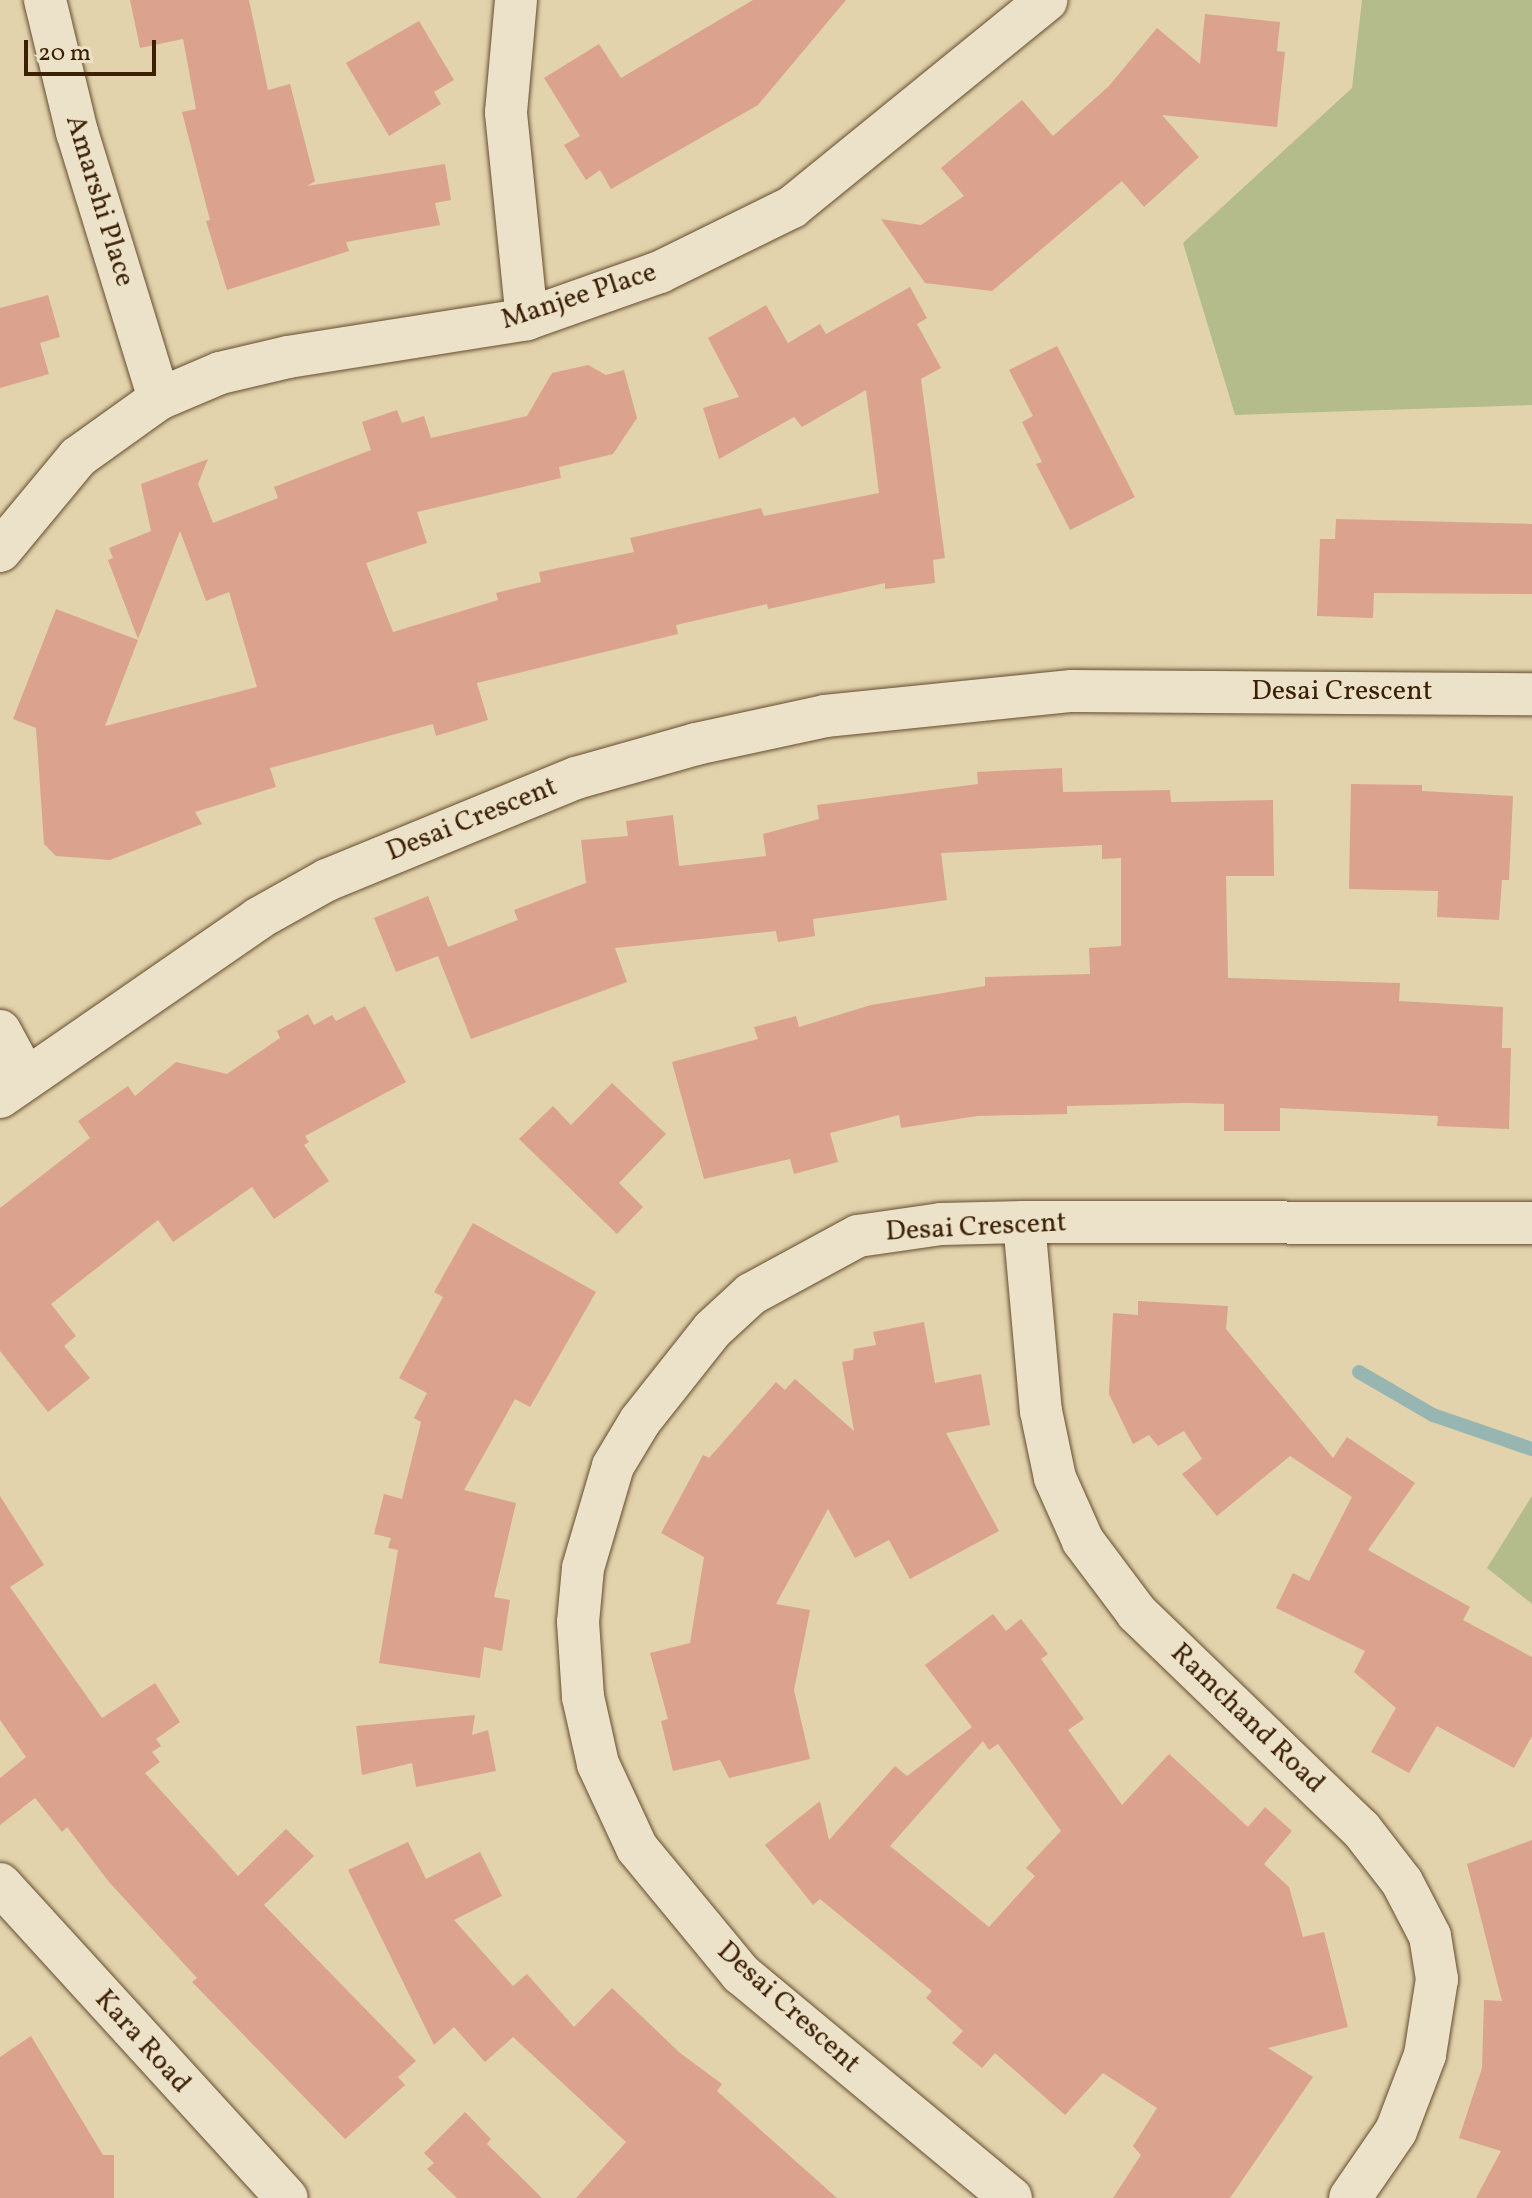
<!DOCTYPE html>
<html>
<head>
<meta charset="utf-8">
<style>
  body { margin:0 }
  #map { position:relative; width:1532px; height:2198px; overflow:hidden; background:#e2d3ad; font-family:Vollkorn,serif }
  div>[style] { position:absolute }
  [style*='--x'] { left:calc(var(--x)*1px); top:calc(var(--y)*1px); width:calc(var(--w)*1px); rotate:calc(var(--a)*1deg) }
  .green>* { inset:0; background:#b3bc8a }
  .stream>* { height:14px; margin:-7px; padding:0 7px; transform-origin:7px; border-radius:7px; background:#97b6b2 }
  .building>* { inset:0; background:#dba28d }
  .roads { filter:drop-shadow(0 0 2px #664d2e) drop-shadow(0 0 2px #664d2e) }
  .street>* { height:42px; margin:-21px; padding:0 21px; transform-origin:21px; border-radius:21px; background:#ece2ca }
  span { translate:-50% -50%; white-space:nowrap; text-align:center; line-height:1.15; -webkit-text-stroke:6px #ece2ca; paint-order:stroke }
  .street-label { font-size:28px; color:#3c2003 }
  .scale { position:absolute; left:24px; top:40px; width:132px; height:36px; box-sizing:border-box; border:4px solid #3c2003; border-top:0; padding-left:10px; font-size:24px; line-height:28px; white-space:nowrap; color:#3c2003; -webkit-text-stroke:6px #ece2ca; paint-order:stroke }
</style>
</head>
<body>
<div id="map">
  <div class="green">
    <div style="clip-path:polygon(1362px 0,1532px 0,1532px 405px,1235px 415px,1183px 243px,1352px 88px)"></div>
    <div style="clip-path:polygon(1532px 1496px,1532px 1604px,1487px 1568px)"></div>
  </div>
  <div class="stream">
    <div style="--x:1359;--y:1372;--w:86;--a:30.2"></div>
    <div style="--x:1433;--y:1415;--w:105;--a:19"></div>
  </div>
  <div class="building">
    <div style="clip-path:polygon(130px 0,249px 0,268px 90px,290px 84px,315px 181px,307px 186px,445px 164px,451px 200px,435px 203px,440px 225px,346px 242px,349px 251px,227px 290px,206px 221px,210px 220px,182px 112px,196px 109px,183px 39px,140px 48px)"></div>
    <div style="clip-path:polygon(753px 0,846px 0,758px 105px,611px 189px,600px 170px,586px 180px,564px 145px,580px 136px,544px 78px,599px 44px,621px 78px)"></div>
    <div style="clip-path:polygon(1205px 14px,1280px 22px,1277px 51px,1285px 52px,1277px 127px,1162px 115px,1199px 157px,1144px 207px,1122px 181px,992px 291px,925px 283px,881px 219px,921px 225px,964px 196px,941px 168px,1022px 100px,1053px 136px,1109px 86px,1157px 28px,1200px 64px)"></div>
    <div style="clip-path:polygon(419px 21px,454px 80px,434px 92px,441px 104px,389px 136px,346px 63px)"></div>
    <div style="clip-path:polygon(910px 287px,927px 318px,917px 324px,941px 368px,921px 379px,945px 558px,933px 560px,935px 583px,885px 589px,885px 583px,768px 609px,767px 604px,676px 625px,678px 634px,477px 683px,488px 720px,436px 736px,433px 724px,270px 768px,276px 787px,195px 812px,202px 824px,110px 860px,56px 856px,44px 844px,36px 728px,13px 719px,56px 609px,138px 640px,105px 726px,257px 687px,229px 592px,206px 601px,180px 531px,138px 639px,108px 560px,113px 558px,109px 548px,151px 531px,141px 484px,208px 459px,198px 484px,213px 523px,278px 498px,274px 487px,371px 450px,362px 422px,397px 410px,402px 423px,424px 416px,431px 438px,527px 416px,552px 373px,588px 365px,606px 375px,624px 370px,637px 418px,613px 454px,559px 467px,561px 478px,417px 512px,427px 543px,366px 563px,393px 632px,498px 600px,496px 593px,541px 582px,539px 572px,634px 552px,630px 538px,761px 508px,764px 516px,879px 493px,866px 390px,802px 427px,794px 417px,719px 459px,703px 408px,739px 397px,708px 338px,766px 305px,788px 343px,820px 324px,826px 334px)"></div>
    <div style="clip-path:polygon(48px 295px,60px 337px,40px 343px,49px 374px,0 388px,0 308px)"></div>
    <div style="clip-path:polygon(1057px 346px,1135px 497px,1070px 530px,1036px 464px,1042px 462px,1022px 422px,1033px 416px,1009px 370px)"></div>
    <div style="clip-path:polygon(1336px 519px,1532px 524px,1532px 594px,1374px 593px,1373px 618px,1317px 616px,1320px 539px,1335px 539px)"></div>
    <div style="clip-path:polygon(1062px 768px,1063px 792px,1170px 790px,1171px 802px,1273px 800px,1274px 876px,1226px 876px,1228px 978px,1400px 983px,1399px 1001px,1503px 1007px,1502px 1048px,1511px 1048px,1509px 1129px,1437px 1126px,1438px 1116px,1280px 1108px,1280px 1131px,1224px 1131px,1224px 1104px,1187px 1103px,1067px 1106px,1067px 1114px,977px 1116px,901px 1128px,899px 1115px,830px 1133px,838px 1162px,794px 1174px,790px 1159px,704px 1179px,672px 1062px,758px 1039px,754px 1027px,796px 1016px,799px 1027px,871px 1005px,985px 986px,985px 977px,1090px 974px,1089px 948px,1121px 946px,1121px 858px,1102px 859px,1102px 845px,941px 853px,947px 900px,813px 919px,815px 936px,778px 942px,776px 931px,615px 948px,627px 982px,471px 1039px,438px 956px,396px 972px,374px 918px,428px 896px,448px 947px,518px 920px,514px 910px,586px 883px,581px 840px,628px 836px,626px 821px,673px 815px,679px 866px,766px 856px,763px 834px,819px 819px,817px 805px,978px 784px,977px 772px)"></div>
    <div style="clip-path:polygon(1351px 784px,1422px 785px,1422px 791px,1513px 796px,1509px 880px,1502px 880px,1499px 920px,1437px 917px,1438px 891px,1349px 889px)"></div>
    <div style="clip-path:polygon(365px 1006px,406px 1082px,305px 1136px,309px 1142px,304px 1145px,329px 1181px,274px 1219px,252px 1187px,173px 1242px,158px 1220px,51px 1304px,76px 1336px,64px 1346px,90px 1378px,48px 1412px,0 1351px,0 1208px,90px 1138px,78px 1121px,128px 1086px,135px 1096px,176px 1062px,227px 1074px,280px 1038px,277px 1031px,308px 1014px,314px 1025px,332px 1015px,336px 1021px)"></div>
    <div style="clip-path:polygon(612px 1083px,666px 1134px,619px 1183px,643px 1207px,617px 1234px,519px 1139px,553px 1106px,571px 1125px)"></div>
    <div style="clip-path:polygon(473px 1223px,596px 1292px,530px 1407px,515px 1399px,464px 1490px,516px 1503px,494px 1597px,510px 1600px,502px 1651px,484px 1647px,480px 1678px,379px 1663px,398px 1550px,388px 1548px,391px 1538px,374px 1534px,384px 1494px,402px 1499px,421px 1422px,414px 1418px,427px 1393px,399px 1378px,443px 1297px,434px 1292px)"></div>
    <div style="clip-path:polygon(1138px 1301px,1228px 1306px,1226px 1329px,1333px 1458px,1347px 1437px,1415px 1483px,1368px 1550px,1470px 1607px,1463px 1620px,1532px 1657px,1532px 1736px,1514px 1768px,1437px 1726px,1409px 1773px,1371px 1752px,1396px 1708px,1354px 1672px,1365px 1651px,1276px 1608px,1293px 1573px,1309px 1581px,1352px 1497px,1290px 1456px,1217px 1516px,1182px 1474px,1202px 1459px,1184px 1431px,1158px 1446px,1149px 1435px,1133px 1444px,1109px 1394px,1113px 1313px,1138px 1315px)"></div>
    <div style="clip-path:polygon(924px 1322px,935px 1383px,981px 1374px,990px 1425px,946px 1433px,999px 1531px,910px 1579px,889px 1540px,855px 1558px,828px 1509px,776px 1604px,810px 1610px,794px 1690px,810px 1759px,729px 1778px,720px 1760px,673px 1771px,661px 1721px,668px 1719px,650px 1653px,690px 1643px,704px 1557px,661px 1533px,703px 1455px,709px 1458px,776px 1382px,785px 1390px,795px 1379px,854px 1431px,842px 1362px,853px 1360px,854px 1349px,876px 1345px,873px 1332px)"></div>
    <div style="clip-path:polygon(0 1496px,44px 1565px,10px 1587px,102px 1718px,155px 1683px,180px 1722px,156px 1739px,161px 1746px,152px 1752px,160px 1762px,145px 1773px,238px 1876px,286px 1829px,314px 1856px,264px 1905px,416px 2061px,398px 2077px,405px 2085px,345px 2139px,192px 1982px,197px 1978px,109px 1882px,67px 1827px,62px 1832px,35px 1798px,0 1825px,0 1778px,26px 1757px,0 1720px)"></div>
    <div style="clip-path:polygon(evenodd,993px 1614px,1006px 1631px,1021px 1619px,1048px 1654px,1041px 1659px,1084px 1719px,1068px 1730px,1122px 1805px,1169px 1754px,1248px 1827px,1265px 1807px,1292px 1831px,1264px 1864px,1289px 1887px,1303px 1937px,1324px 1932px,1348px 2027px,1268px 2048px,1313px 2077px,1230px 2198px,1113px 2198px,1141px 2155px,1133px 2146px,1157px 2108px,1103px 2073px,1065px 2115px,995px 2053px,982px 2068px,952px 2043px,963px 2031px,926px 1998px,932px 1991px,820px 1899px,813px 1905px,765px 1845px,820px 1801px,829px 1840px,895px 1766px,907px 1776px,972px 1727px,925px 1665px,993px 1614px,983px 1741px,989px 1750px,998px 1744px,1061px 1831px,1026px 1868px,1035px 1876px,989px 1927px,890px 1846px,983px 1741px)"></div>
    <div style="clip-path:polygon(475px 1715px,472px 1735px,488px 1730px,496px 1771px,416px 1787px,412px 1763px,362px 1775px,356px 1726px)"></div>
    <div style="clip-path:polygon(1532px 1840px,1532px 2198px,1476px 2198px,1501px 2151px,1459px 2138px,1482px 2068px,1484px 2000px,1502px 2001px,1467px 1864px)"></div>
    <div style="clip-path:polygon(408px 1842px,426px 1879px,480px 1852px,502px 1896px,454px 1920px,513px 1986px,527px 1974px,574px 2027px,612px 1988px,680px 2053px,722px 2084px,717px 2091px,837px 2198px,576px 2198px,626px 2142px,513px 2037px,485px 2062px,454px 2027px,434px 2045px,348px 1870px)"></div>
    <div style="clip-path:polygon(31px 2036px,103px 2155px,114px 2155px,114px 2198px,0 2198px,0 2057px)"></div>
    <div style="clip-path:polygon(465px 2112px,491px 2139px,487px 2144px,542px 2198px,457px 2198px,427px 2169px,434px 2163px,424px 2153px)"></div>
  </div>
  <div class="roads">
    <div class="street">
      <div style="--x:45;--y:0;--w:136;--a:76.4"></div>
      <div style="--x:77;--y:132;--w:279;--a:72.9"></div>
      <div style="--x:516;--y:0;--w:113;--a:95.1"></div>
      <div style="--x:506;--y:113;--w:207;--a:84.2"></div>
      <div style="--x:0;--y:551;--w:122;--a:-50.3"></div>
      <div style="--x:78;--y:457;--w:100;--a:-35.6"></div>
      <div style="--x:159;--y:399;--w:66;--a:-23.1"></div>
      <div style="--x:220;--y:373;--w:70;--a:-13.2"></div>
      <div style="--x:288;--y:357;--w:242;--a:-9"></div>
      <div style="--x:527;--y:319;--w:141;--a:-19.5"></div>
      <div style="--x:660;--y:272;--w:147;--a:-26.2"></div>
      <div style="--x:792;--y:207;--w:328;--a:-39.1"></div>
      <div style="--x:0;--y:1031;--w:52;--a:61.5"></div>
      <div style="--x:0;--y:1097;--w:315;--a:-34.6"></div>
      <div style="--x:259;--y:918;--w:78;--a:-29.2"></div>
      <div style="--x:327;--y:880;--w:269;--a:-22.3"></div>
      <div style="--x:576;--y:778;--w:125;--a:-15.8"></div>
      <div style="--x:696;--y:744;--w:132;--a:-12.2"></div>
      <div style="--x:825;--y:716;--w:248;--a:-5.8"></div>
      <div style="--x:1072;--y:691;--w:460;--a:0.4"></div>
      <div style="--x:1024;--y:1222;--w:190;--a:84.9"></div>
      <div style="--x:1041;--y:1411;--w:68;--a:78.2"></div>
      <div style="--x:1055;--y:1478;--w:69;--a:66"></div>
      <div style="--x:1083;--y:1541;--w:90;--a:53.1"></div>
      <div style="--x:1137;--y:1613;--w:311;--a:44"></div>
      <div style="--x:1361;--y:1829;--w:67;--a:52.3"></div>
      <div style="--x:1402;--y:1882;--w:61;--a:62.6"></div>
      <div style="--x:1430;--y:1936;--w:44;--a:80.8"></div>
      <div style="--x:1437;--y:1979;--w:77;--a:99"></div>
      <div style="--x:1425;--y:2055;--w:81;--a:110.9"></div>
      <div style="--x:1396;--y:2131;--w:81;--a:124.5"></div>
      <div style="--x:0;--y:1884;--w:425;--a:47.6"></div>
      <div style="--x:1011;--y:2198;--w:351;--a:-140.3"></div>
      <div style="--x:741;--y:1974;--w:163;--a:-129.5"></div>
      <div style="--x:637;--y:1848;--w:93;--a:-114.9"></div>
      <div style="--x:598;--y:1764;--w:69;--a:-102.6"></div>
      <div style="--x:583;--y:1697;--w:75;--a:-93.8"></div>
      <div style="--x:578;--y:1622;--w:54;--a:-84.7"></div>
      <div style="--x:583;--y:1568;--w:106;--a:-73.6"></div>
      <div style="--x:613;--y:1466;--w:52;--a:-59"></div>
      <div style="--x:640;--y:1421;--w:117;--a:-51.6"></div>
      <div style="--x:713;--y:1329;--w:52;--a:-42.6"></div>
      <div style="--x:751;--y:1294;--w:122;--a:-28.5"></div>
      <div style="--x:858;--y:1236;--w:84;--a:-8.2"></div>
      <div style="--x:941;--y:1224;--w:83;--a:-1.4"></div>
      <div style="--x:1024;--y:1222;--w:508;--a:0.11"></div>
    </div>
  </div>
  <div class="street-label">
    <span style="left:99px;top:201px;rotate:73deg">Amarshi Place</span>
    <span style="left:579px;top:297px;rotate:-18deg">Manjee Place</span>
    <span style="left:1342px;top:692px">Desai Crescent</span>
    <span style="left:472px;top:820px;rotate:-22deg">Desai Crescent</span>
    <span style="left:976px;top:1228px;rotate:-3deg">Desai Crescent</span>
    <span style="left:1247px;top:1719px;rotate:44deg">Ramchand Road</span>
    <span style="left:788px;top:2008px;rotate:42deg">Desai Crescent</span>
    <span style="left:142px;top:2042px;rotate:48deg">Kara Road</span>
  </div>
  <div class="scale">20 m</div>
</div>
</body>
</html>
